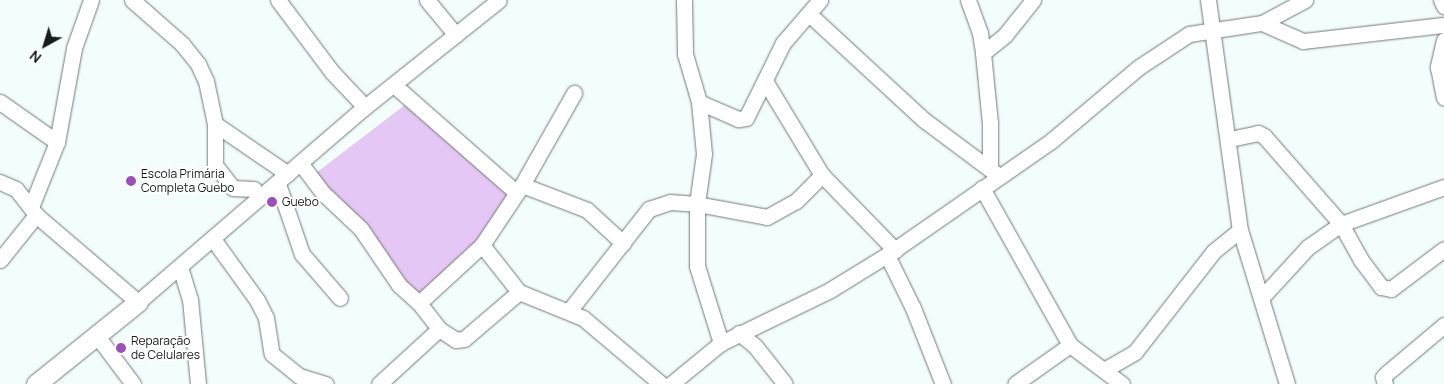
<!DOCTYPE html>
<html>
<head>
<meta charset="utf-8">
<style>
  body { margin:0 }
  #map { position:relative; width:1444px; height:384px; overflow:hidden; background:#f3fdfc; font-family:Manrope,sans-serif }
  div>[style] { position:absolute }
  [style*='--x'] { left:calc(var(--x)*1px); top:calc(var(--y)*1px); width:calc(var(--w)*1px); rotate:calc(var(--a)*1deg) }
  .green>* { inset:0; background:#e5c7f5 }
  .roads { filter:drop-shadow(0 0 1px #717a78) drop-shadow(0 0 1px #717a78) }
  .minor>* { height:15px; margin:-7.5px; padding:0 7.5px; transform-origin:7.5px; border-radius:7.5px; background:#fff }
  .major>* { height:19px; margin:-9.5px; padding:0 9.5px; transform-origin:9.5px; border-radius:9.5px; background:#fff }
  .dots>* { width:14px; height:14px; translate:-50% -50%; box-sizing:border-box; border:2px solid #fff; border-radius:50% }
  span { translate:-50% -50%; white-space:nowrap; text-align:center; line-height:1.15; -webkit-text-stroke:4px #fff; paint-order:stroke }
  .poi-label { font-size:12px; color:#171b1a }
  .left { translate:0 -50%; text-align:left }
  .north { position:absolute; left:20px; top:20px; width:50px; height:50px; -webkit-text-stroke:4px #fff; paint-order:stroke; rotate:219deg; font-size:14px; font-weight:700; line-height:20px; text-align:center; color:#171b1a }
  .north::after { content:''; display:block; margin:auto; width:18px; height:22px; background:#171b1a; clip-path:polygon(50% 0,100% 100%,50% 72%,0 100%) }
</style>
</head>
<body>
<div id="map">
  <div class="green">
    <div style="clip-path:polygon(410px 101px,510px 191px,479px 242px,419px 298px,312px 176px)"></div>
  </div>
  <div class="roads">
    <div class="minor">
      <div style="--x:132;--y:0;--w:67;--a:41.3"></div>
      <div style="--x:182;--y:44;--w:26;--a:51"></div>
      <div style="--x:198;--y:64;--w:19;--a:65"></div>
      <div style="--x:206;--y:81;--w:44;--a:78.2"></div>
      <div style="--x:215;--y:124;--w:41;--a:90"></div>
      <div style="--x:215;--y:165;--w:29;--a:52"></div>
      <div style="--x:233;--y:188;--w:21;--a:3"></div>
      <div style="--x:278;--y:0;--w:90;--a:53.1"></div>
      <div style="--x:332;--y:72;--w:48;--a:46.7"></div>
      <div style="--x:427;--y:0;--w:45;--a:50.4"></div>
      <div style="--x:684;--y:0;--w:54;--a:88.9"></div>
      <div style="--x:685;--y:54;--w:50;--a:73.7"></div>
      <div style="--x:699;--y:102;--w:52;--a:84.5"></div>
      <div style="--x:704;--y:154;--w:50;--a:98"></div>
      <div style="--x:697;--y:204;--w:62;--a:90"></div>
      <div style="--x:697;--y:266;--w:81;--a:72.7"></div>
      <div style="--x:968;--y:0;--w:35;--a:70"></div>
      <div style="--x:980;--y:33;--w:20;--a:81"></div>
      <div style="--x:983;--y:53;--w:70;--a:84.3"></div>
      <div style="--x:990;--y:123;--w:44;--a:90"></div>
      <div style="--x:1208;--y:0;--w:232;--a:82.1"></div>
      <div style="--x:1240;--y:230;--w:161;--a:73"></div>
      <div style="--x:1441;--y:0;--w:7;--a:63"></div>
      <div style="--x:809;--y:14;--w:156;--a:42.7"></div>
      <div style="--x:924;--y:120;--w:94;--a:36.7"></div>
      <div style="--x:1262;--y:23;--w:49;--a:-28.1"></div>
      <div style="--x:1444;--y:40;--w:28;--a:103"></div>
      <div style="--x:1438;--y:67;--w:31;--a:79"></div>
      <div style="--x:983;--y:53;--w:28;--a:-39"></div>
      <div style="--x:1005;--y:35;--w:45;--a:-51.3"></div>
      <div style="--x:765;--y:81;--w:110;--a:58.8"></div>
      <div style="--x:822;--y:175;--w:105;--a:45.8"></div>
      <div style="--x:395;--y:86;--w:162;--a:41.3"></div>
      <div style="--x:0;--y:102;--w:70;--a:35.1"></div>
      <div style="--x:699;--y:102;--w:43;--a:23.6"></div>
      <div style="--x:738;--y:119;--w:8;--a:-7"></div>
      <div style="--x:746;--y:118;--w:84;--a:-63.7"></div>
      <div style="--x:783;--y:43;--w:57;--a:-49.3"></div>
      <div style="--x:215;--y:124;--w:88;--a:34.4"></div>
      <div style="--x:1230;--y:139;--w:29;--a:-12"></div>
      <div style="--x:1258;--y:133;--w:7;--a:27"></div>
      <div style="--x:1264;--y:136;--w:117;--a:48.8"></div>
      <div style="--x:1341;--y:224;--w:41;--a:60.9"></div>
      <div style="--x:1361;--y:260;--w:34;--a:53"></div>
      <div style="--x:1381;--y:287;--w:10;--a:11"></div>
      <div style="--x:1391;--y:289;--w:66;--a:-37"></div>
      <div style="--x:301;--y:164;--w:38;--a:53"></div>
      <div style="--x:324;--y:194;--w:51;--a:43.4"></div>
      <div style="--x:361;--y:229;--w:68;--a:55.8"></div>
      <div style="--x:399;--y:285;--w:27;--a:42"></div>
      <div style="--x:419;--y:303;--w:33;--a:52"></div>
      <div style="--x:439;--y:329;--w:20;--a:33"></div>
      <div style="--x:456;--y:340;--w:8;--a:-7"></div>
      <div style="--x:464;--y:339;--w:72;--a:-40.5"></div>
      <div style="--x:0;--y:182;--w:17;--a:24"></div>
      <div style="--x:16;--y:189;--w:33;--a:52"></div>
      <div style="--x:36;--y:215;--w:134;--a:40.5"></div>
      <div style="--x:138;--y:302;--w:299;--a:-40.7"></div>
      <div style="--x:365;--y:107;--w:171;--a:-38.6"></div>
      <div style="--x:278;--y:184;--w:74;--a:71.1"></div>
      <div style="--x:302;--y:254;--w:58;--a:49.2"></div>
      <div style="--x:522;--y:185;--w:70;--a:21"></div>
      <div style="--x:587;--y:210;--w:49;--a:42.5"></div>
      <div style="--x:982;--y:188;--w:180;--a:60.7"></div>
      <div style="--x:1070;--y:345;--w:67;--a:144.7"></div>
      <div style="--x:31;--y:207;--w:70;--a:-68.2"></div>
      <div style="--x:57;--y:142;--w:96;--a:-79.7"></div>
      <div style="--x:74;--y:48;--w:51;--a:-70.5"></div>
      <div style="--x:213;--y:239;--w:75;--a:54.2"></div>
      <div style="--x:257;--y:300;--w:20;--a:63"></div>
      <div style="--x:266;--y:318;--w:36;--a:81"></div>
      <div style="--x:272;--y:354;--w:35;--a:39"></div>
      <div style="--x:299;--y:376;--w:28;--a:17"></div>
      <div style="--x:482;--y:245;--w:60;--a:51.8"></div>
      <div style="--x:519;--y:292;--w:69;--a:22.1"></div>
      <div style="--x:583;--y:318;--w:102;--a:40.2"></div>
      <div style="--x:887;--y:255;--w:59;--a:63.9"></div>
      <div style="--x:913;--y:308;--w:82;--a:68.5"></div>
      <div style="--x:0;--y:260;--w:58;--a:-51.3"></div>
      <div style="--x:180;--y:267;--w:34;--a:73"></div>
      <div style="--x:190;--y:299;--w:85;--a:84.6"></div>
      <div style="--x:1263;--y:296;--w:67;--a:-47.4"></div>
      <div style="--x:1308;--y:247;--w:40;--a:-34.9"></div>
      <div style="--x:1341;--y:224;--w:109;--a:-19.8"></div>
      <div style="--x:419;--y:303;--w:86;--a:-42.6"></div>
      <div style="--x:482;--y:245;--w:72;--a:-56.3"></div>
      <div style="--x:522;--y:185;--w:106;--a:-60.5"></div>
      <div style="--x:569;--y:311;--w:130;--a:-51.9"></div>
      <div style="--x:649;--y:209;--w:22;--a:-18"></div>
      <div style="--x:670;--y:202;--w:27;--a:4"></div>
      <div style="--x:697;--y:204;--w:71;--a:10.5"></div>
      <div style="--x:767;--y:217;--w:33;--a:-29"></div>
      <div style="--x:796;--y:201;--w:37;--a:-45"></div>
      <div style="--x:739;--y:333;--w:21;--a:39"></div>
      <div style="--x:755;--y:346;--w:48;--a:51.7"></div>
      <div style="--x:97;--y:336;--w:60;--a:53.1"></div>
      <div style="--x:1070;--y:345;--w:65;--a:36.9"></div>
      <div style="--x:1104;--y:370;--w:36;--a:-30"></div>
      <div style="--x:1135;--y:352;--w:128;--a:-52"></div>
      <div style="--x:1214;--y:251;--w:33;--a:-39"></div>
      <div style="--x:379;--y:384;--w:81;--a:-42.5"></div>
      <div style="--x:671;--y:384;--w:65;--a:-39.4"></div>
      <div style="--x:721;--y:343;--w:121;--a:-25.9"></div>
      <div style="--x:830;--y:290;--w:67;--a:-31.6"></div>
      <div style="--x:887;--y:255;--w:200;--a:-34.8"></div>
      <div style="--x:1051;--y:141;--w:115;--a:-40.1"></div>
      <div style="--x:1139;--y:67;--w:60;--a:-33.4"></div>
      <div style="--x:1189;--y:34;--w:74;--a:-8.6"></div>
      <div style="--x:1262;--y:23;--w:45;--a:23.7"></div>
      <div style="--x:1303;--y:41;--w:142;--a:-6.5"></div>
      <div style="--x:1385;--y:384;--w:7;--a:-106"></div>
      <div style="--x:1383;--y:377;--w:6;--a:-45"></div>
      <div style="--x:1387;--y:373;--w:75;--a:-40.1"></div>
    </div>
    <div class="major">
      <div style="--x:36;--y:384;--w:131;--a:-38.8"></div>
    </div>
  </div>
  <div class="dots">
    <div style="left:131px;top:181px;background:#9c4ebf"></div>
    <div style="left:272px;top:202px;background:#9c4ebf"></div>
    <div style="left:121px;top:348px;background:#9c4ebf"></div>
  </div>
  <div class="poi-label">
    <span class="left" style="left:141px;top:181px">Escola Primária<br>Completa Guebo</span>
    <span class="left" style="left:282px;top:202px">Guebo</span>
    <span class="left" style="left:131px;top:348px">Reparação<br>de Celulares</span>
  </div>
  <div class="north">N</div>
</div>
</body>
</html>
